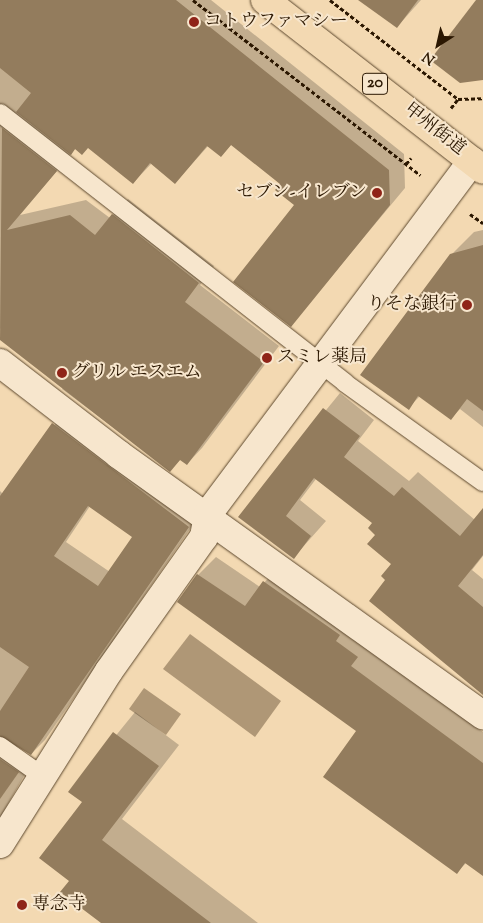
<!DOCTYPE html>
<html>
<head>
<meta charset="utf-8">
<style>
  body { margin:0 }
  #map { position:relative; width:483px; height:923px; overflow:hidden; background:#f3d9b2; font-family:"Sorts Mill Goudy","Noto Serif JP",serif }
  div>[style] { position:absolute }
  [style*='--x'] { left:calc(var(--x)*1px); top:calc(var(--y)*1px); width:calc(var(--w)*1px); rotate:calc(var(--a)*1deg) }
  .water>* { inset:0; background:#af9776 }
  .shadow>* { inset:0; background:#0003 }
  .building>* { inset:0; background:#937c5d }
  .path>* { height:3px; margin-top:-1.5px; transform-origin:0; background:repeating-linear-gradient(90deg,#2b1701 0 4px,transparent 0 6.5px) }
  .roads { filter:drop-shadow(0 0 1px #5d482d) drop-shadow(0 0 1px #5d482d) }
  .lane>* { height:18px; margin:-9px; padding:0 9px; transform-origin:9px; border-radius:9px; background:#f7e6cd }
  .street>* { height:28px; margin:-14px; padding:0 14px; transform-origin:14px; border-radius:14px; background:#f7e6cd }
  .secondary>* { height:28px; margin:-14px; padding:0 14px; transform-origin:14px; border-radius:14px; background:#f7e6cd }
  .highway>* { height:28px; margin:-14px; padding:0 14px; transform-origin:14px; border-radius:14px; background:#f3d9b2 }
  .dots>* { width:14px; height:14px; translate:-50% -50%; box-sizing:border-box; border:2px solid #f7e6cd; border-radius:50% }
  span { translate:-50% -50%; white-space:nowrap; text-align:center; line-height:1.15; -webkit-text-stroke:4px #f7e6cd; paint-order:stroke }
  .shield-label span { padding:1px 4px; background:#f7e6cd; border:1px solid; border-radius:4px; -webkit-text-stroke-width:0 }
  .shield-label { font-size:16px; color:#2b1701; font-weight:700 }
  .poi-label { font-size:18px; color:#2b1701 }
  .left { translate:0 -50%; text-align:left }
  .right { translate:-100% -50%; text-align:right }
  .street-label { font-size:18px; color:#2b1701 }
  .north { position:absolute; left:413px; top:20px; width:50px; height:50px; -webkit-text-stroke:4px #f7e6cd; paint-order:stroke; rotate:215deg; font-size:14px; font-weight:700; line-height:20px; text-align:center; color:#2b1701 }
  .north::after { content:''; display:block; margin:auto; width:18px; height:22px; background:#2b1701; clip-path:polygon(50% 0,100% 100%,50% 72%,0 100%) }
</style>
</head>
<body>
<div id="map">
  <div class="water">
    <div style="clip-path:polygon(190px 634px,281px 701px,255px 737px,163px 669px)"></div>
    <div style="clip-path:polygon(144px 688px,181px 714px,166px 735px,129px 709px)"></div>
  </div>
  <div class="shadow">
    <div style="clip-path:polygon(0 0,211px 0,404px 154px,405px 188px,291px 325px,296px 204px,282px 184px,232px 144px,221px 156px,209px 145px,175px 183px,152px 163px,133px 183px,88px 147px,76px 148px,20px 215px,86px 200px,110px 218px,128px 199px,214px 266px,200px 285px,279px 346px,202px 448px,187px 464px,181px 459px,170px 470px,62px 389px,67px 382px,0 328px)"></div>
    <div style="clip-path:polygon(361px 0,421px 0,397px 27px)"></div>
    <div style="clip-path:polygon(483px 230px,483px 427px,460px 409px,451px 418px,420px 396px,408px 408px,451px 255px,474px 232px)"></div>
    <div style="clip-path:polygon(340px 393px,374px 420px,358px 441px,409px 481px,418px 472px,475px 520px,483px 512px,483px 556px,472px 570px,483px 579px,483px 690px,387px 580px,393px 564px,374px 523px,316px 479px,300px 500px,326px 521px,294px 557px,239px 517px)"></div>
    <div style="clip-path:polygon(evenodd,66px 410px,201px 513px,45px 740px,31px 754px,6px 737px,33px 760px,0 818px,0 491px,3px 494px,66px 410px,90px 506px,134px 537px,110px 572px,66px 542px,90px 506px)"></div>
    <div style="clip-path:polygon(216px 557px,260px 587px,282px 564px,368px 648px,483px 732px,483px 875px,466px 863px,457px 872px,358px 731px,198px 575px)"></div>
    <div style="clip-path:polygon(135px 712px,179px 745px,122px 819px,258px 923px,103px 923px,71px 881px,83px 802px,70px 792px)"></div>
  </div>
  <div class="building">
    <div style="clip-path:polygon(0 0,176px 0,389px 170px,390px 205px,291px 327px,233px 282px,294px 205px,275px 190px,280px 184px,231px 145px,221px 157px,207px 146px,175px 184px,150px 163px,133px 184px,88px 148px,82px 155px,75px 149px,71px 155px,16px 112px,31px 93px,0 68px)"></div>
    <div style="clip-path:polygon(358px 0,418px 0,397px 28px)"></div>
    <div style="clip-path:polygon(476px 0,483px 0,483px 80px,460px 83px,430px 60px)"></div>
    <div style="clip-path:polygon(2px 128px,57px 171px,7px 230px,70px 215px,95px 235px,112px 214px,199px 283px,185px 302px,264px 362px,187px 465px,180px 460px,170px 472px,0 340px)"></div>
    <div style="clip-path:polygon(483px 245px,483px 411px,467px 399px,451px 420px,418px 396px,409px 410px,360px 375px,450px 254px)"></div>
    <div style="clip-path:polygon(323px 408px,360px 436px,344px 457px,394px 496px,402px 487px,460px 536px,483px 508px,483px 555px,458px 586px,483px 607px,483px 695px,369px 601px,385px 580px,381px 576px,391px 564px,367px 544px,375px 535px,368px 528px,372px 523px,314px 478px,286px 516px,311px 536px,294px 559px,238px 517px)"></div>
    <div style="clip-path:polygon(evenodd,52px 423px,189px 527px,31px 755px,0 736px,0 711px,29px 667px,0 647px,0 496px,52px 423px,88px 506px,132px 537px,98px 586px,54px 556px,88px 506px)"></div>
    <div style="clip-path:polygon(197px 574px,245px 606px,263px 581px,340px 635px,336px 641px,358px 657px,351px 666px,483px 763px,483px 876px,465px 863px,457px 874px,323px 777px,356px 731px,177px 602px)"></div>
    <div style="clip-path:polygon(113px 732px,159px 766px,102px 840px,211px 923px,101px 923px,60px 892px,69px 881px,39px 858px,82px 802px,68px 792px)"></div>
    <div style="clip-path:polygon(0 759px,19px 772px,0 799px)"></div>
  </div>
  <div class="path">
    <div style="--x:193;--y:0;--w:287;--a:37.6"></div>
    <div style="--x:330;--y:0;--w:162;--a:37.7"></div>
    <div style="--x:458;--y:99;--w:25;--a:-2"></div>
    <div style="--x:451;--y:108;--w:11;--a:-52"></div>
    <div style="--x:406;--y:164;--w:8;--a:-50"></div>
    <div style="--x:470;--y:214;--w:16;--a:35"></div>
  </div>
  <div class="roads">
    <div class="lane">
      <div style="--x:0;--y:113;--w:438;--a:38"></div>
      <div style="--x:345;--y:383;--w:170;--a:35.7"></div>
      <div style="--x:0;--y:746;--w:50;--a:35.3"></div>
    </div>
    <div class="street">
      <div style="--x:0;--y:844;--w:204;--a:-57.8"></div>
      <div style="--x:109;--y:671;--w:164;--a:-54.7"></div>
      <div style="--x:204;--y:537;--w:23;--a:-80"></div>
    </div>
    <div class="secondary">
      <div style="--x:0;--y:363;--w:149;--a:37.6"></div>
      <div style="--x:118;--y:454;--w:449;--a:35.6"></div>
      <div style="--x:208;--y:514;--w:441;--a:-53.2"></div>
    </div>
    <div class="highway">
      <div style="--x:265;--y:0;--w:276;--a:37.9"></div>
    </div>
  </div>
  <div class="dots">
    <div style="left:194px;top:22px;background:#8f2418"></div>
    <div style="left:377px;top:193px;background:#8f2418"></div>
    <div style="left:467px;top:305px;background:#8f2418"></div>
    <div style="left:267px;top:358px;background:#8f2418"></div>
    <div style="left:62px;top:373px;background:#8f2418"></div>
    <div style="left:22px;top:905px;background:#8f2418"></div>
  </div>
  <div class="shield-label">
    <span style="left:375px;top:84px">20</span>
  </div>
  <div class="poi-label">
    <span class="left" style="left:204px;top:22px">コトウファマシー</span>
    <span class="right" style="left:367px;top:193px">セブン-イレブン</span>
    <span class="right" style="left:457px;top:305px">りそな銀行</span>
    <span class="left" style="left:277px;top:358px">スミレ薬局</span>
    <span class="left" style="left:72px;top:373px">グリル エスエム</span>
    <span class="left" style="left:32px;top:905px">専念寺</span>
  </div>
  <div class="street-label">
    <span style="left:434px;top:130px;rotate:38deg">甲州街道</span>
  </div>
  <div class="north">N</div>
</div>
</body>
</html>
